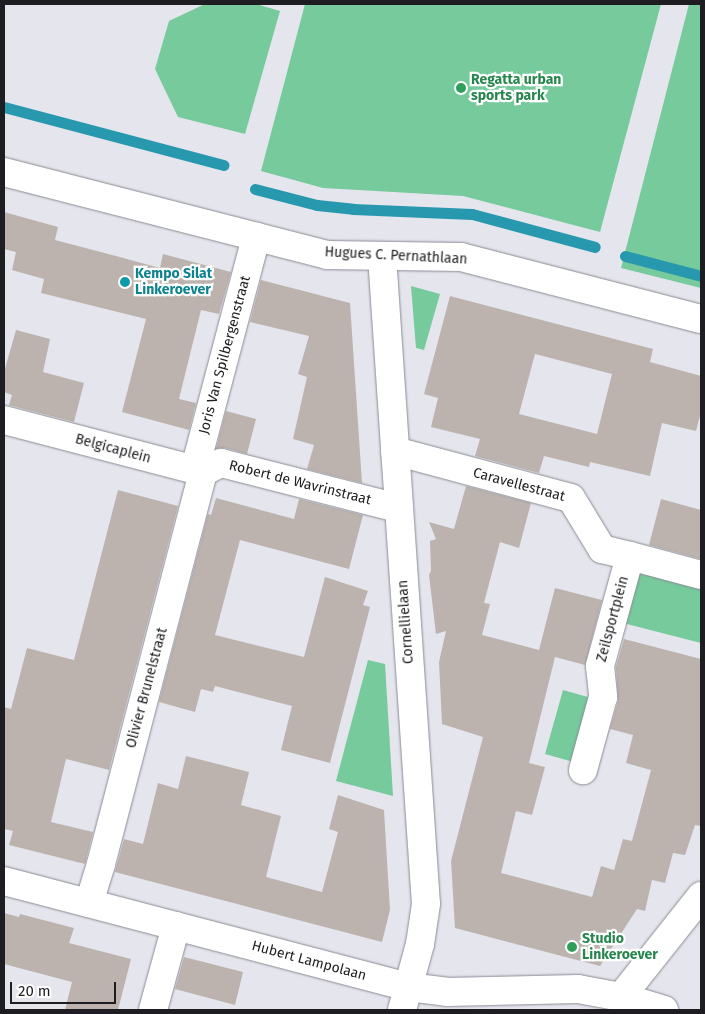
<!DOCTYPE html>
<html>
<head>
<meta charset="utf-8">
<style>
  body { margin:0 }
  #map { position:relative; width:705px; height:1014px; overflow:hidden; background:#e5e5ee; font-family:"Fira Sans",sans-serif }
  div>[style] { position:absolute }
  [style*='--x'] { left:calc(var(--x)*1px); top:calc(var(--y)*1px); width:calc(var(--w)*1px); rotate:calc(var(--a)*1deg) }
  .green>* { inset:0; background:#76ca9c }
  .stream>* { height:11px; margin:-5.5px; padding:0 5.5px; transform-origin:5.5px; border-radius:5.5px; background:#2798ad }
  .building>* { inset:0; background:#bcb3ae }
  .roads { filter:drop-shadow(0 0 1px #8a8b93) drop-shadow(0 0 1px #8a8b93) }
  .street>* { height:28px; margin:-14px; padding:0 14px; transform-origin:14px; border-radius:14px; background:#fff }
  .dots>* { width:14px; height:14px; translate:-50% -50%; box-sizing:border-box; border:2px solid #fff; border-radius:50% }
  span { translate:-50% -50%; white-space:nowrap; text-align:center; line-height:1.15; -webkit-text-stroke:4.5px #fff; paint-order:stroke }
  .leisure-label { font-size:14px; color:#27864d; font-weight:700 }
  .left { translate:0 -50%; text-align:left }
  .street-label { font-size:14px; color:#1e1e22 }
  .culture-label { font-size:14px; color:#0d838f; font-weight:700 }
  .frame { position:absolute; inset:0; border:5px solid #1e1e22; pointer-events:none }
  .scale { position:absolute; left:10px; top:982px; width:106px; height:22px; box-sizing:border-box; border:2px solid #1e1e22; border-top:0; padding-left:6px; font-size:15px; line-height:18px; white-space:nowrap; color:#1e1e22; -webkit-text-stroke:4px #fff; paint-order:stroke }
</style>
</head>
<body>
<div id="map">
  <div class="green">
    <div style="clip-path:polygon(205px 4px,256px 4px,280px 11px,245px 134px,178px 117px,155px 69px,169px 21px)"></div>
    <div style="clip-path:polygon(305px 4px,661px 4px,600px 232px,463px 196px,323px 188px,261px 171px)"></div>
    <div style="clip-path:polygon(689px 4px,701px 4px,701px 288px,621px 268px)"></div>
    <div style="clip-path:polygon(411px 286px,440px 294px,424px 350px,416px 348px)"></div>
    <div style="clip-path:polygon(637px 568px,701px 585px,701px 643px,623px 623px)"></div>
    <div style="clip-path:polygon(368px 660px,385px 664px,393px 796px,336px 781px)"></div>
    <div style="clip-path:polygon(563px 690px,595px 699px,577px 763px,545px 754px)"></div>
  </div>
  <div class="stream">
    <div style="--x:4;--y:107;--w:227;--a:14.8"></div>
    <div style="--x:255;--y:189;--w:64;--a:14.5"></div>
    <div style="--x:317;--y:205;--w:36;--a:6"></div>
    <div style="--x:353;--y:209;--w:119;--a:2.4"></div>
    <div style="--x:472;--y:214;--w:127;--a:15"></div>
    <div style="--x:625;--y:256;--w:79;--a:14.7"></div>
  </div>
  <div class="building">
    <div style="clip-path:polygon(4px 212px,58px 227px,55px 240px,116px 256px,160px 268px,163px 254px,231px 272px,219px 314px,201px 310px,179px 399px,196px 403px,189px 430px,122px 412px,146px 319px,41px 293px,44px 279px,12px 270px,16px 252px,4px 249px)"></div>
    <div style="clip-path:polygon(261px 280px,350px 303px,362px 483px,307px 469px,314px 445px,293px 439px,307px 377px,298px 374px,309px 336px,250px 322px)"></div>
    <div style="clip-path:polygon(evenodd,450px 296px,653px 349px,650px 362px,701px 376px,701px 412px,696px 431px,662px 423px,650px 476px,590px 462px,589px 467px,544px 456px,539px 473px,475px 456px,480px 439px,431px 427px,438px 398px,424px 394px,450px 296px,535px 354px,612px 374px,597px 434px,519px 414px,535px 354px)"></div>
    <div style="clip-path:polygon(16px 330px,50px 339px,43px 372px,84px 383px,74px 422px,9px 405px,12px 395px,4px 392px,4px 372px)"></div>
    <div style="clip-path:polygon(226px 411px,256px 419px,247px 454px,225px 448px,216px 449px)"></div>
    <div style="clip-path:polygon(466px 486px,531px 503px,519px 548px,500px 542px,484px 603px,490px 604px,482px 635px,539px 650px,555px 588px,602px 600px,585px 665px,555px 657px,529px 763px,545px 767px,532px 815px,516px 811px,501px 873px,592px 897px,601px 866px,614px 870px,623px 839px,632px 841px,651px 770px,626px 763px,633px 735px,610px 729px,618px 701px,616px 667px,624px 639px,701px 659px,701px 826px,695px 825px,685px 855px,673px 853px,665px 883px,652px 880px,645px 911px,637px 909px,600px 966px,455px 928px,451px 861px,483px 737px,442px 724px,439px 662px,446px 631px,436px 634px,429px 575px,431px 571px,430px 541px,436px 539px,429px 522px,454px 529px)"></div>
    <div style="clip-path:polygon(118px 490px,178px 506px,109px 770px,66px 759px,51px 822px,93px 832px,85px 864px,9px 845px,13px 831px,4px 829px,4px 707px,11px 709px,27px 648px,74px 660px)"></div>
    <div style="clip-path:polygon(216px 498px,294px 519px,299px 499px,363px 515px,349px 569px,240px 540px,215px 635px,304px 657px,325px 577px,368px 591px,363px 605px,370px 607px,330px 763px,281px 750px,292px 706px,215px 686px,213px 692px,201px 689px,195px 712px,159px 702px,208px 514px,211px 515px)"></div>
    <div style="clip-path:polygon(661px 499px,701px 510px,701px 559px,649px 545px)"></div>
    <div style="clip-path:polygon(186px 756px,249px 772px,241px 805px,281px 816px,266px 877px,322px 892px,338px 832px,329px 829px,338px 795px,384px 810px,390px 910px,382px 942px,115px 872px,124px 839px,143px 844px,158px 783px,178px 789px)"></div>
    <div style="clip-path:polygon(4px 913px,19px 917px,20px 914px,74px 928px,69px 943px,131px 959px,118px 1010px,65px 1010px,72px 982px,4px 964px)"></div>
    <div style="clip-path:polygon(184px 957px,243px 972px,235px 1005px,175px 989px)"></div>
  </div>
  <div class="roads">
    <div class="street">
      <div style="--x:4;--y:172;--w:333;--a:14.4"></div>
      <div style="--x:327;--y:255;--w:134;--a:0.9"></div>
      <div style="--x:461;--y:257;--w:248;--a:14.5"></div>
      <div style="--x:382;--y:256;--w:649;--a:86.12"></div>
      <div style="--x:426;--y:904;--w:40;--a:98.5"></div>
      <div style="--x:420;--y:944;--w:68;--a:105.3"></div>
      <div style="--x:4;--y:420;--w:206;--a:14.6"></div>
      <div style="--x:395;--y:451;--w:182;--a:15"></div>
      <div style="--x:571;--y:498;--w:60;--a:58.7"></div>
      <div style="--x:602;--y:549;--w:29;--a:14"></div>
      <div style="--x:630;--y:556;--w:114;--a:105.3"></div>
      <div style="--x:600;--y:666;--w:31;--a:84"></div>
      <div style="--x:603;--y:697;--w:76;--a:105.3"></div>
      <div style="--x:203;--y:472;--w:16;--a:-108"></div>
      <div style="--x:198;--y:457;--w:228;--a:-75.2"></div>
      <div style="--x:203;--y:472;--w:20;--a:-27"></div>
      <div style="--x:221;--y:463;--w:183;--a:14.3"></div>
      <div style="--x:630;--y:556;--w:73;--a:15"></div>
      <div style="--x:4;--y:881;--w:418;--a:14.7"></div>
      <div style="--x:408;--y:987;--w:39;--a:7"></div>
      <div style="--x:447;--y:992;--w:131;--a:-1.3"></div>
      <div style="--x:578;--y:989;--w:44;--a:10.5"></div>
      <div style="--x:621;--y:997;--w:45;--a:16.8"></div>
      <div style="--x:89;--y:903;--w:41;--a:-72.9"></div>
      <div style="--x:101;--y:864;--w:405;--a:-75.4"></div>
      <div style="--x:621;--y:997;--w:129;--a:-51.6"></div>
      <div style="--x:153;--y:1010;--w:87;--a:-74.7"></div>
    </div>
  </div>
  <div class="dots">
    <div style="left:461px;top:88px;background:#2e9e5b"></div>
    <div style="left:125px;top:282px;background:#0f9aa8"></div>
    <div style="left:572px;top:947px;background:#2e9e5b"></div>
  </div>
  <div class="leisure-label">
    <span class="left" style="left:471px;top:88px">Regatta urban<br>sports park</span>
    <span class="left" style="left:582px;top:947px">Studio<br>Linkeroever</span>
  </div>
  <div class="street-label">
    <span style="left:396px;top:256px;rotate:3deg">Hugues C. Pernathlaan</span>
    <span style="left:225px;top:355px;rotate:-75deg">Joris Van Spilbergenstraat</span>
    <span style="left:113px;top:449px;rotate:15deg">Belgicaplein</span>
    <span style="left:300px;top:483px;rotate:14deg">Robert de Wavrinstraat</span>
    <span style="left:519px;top:485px;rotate:15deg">Caravellestraat</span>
    <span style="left:613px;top:619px;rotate:-75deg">Zeilsportplein</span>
    <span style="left:406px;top:622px;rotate:-94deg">Cornellielaan</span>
    <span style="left:147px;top:688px;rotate:-75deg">Olivier Brunelstraat</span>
    <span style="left:309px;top:961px;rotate:15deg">Hubert Lampolaan</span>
  </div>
  <div class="culture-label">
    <span class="left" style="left:135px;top:282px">Kempo Silat<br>Linkeroever</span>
  </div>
  <div class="frame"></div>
  <div class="scale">20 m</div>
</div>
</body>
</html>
